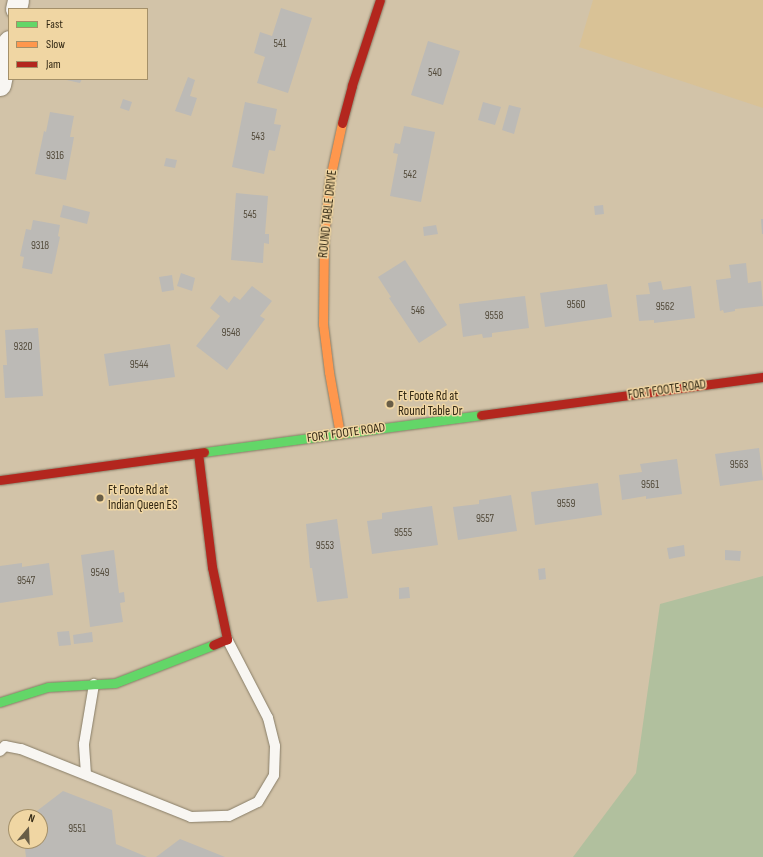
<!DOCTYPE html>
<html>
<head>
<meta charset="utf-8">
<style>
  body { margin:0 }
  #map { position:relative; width:763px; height:857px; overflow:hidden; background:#d2c3a8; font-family:"Sofia Sans Condensed",sans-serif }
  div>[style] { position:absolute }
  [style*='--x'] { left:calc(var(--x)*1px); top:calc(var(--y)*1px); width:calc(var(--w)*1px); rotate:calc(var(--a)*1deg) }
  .built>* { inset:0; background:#d9c296 }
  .green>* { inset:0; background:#b1c09e }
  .building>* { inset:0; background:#bcbab6 }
  .roads { filter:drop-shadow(0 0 1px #887d67) drop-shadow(0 0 1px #887d67) }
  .lane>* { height:10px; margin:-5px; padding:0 5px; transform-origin:5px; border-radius:5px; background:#f8f6f2 }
  .street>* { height:21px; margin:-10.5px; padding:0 10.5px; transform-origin:10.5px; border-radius:10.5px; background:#f8f6f2 }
  .fast>* { height:9px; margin:-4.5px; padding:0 4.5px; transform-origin:4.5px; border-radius:4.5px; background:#63d668 }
  .slow>* { height:9px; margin:-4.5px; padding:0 4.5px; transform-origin:4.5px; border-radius:4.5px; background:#ff974d }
  .jam>* { height:9px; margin:-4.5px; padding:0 4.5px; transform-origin:4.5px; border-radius:4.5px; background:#b3261e }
  .dots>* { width:11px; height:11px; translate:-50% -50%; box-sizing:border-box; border:2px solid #f0d6a3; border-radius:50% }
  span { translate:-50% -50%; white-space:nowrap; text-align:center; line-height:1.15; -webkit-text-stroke:3px #f0d6a3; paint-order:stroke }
  .number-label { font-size:11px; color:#544c3c }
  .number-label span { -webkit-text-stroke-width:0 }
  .street-label { font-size:13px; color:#312713 }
  .poi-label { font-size:13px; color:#312713 }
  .left { translate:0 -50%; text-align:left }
  .legend { position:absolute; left:8px; top:8px; width:140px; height:72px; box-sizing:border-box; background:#f0d6a3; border:1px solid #a49069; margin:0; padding:5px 7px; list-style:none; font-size:12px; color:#312713 }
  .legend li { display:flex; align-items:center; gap:8px; height:20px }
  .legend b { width:20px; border:1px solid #a49069 }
  .north { position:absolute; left:8px; top:809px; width:40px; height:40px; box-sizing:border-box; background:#f0d6a3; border:1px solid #a49069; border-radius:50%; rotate:19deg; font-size:11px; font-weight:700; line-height:16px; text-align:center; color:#312713 }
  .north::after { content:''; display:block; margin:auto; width:14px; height:18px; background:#695e47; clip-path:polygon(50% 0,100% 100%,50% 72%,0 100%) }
</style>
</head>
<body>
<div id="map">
  <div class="built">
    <div style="clip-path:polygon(593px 0,763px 0,763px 108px,579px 47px)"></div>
  </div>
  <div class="green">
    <div style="clip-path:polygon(763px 576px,763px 857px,573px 857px,636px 773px,660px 604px)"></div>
  </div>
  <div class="building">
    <div style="clip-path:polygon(281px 8px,312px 18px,288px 93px,257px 83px,265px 57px,254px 53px,260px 32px,272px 36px)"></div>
    <div style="clip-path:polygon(428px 41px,460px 51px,443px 105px,411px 95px)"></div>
    <div style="clip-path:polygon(188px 77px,195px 80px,190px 96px,197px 98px,191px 116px,175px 111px)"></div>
    <div style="clip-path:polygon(62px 79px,82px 79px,80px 83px)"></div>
    <div style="clip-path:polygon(123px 99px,132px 102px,129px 111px,120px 108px)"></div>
    <div style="clip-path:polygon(245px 102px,277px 109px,274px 124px,281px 125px,275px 151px,269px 150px,264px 174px,232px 167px)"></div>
    <div style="clip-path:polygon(483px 102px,501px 107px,495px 125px,478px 120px)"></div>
    <div style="clip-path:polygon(509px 105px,521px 108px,514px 134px,502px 130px)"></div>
    <div style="clip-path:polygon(50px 112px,74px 116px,70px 137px,74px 137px,66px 180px,35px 174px,44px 131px,46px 132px)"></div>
    <div style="clip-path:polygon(404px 126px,435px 132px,421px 202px,390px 196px,398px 154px,393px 153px,395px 143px,400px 144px)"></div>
    <div style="clip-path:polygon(166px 158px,177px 160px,175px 168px,164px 166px)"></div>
    <div style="clip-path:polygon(236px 193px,268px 196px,265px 234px,269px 234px,269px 244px,264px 243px,263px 263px,231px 260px)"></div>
    <div style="clip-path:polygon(63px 205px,90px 212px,87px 224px,60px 217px)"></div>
    <div style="clip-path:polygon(603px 205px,604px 214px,595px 215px,594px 206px)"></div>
    <div style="clip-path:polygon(761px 219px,763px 219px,763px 234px,762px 234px)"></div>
    <div style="clip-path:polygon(33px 220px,60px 225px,58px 236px,60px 237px,52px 274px,22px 268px,24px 257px,20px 256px,26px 229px,31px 230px)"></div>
    <div style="clip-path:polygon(436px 225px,438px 234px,424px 236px,423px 227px)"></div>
    <div style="clip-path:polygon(405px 260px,447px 325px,419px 343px,389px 298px,391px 297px,378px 277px)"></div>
    <div style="clip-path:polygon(746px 263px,748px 283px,761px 281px,763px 306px,735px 309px,735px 311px,724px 313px,723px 310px,720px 311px,716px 280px,731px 278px,729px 265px)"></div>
    <div style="clip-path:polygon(181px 273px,195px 278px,192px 291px,177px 286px)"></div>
    <div style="clip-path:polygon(172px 275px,174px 290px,162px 292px,159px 277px)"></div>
    <div style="clip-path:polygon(661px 281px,663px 290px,691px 286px,695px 318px,654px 323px,654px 320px,639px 321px,636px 295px,650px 294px,648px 283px)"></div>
    <div style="clip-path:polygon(607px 284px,612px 317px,545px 327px,540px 293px)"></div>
    <div style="clip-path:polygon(252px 286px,272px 301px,260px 316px,265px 319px,227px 370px,196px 346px,220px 316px,210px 308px,220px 295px,229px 303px,234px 296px,240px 300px)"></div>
    <div style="clip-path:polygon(525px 296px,529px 328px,492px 333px,492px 337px,483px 338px,482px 334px,463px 337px,459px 304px)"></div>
    <div style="clip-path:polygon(38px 328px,43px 396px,5px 398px,3px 365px,7px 365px,5px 330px)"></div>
    <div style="clip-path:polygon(170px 344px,175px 377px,109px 386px,104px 354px)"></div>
    <div style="clip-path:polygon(759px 448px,763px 480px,720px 486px,715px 454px)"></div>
    <div style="clip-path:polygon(677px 459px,682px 494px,646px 499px,646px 496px,622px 500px,619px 475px,642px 472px,640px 464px)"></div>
    <div style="clip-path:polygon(598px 483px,602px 515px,535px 525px,531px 492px)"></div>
    <div style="clip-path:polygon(511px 495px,517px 531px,458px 540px,453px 507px,479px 504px,479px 500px)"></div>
    <div style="clip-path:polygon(432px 506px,438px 545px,372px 554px,367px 521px,382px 519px,382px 513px)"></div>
    <div style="clip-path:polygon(337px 519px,348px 598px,317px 602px,312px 568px,310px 568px,306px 524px)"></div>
    <div style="clip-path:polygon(684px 545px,685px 556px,669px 559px,667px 548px)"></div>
    <div style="clip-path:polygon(114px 550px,119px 593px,124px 592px,125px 602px,120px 603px,123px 622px,90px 627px,81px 555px)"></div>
    <div style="clip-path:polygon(725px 550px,741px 551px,740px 561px,725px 560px)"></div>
    <div style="clip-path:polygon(22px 563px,22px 567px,49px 563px,53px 595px,0 603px,0 566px)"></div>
    <div style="clip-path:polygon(545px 568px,546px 579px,539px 580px,538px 569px)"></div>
    <div style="clip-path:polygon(409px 587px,410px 598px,399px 599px,399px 588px)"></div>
    <div style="clip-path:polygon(69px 631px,71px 645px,59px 646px,57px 632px)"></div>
    <div style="clip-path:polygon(92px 632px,93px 642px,74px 644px,73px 635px)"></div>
    <div style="clip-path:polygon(63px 791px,112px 810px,116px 844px,147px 857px,26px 857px,24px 841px,40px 841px,40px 817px,29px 817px)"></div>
    <div style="clip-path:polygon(180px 839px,225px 857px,156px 857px)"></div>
  </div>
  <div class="roads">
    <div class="lane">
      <div style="--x:0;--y:751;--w:7;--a:-45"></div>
      <div style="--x:5;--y:746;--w:16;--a:11"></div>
      <div style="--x:21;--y:749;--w:183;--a:21.8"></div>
      <div style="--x:191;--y:817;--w:38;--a:-2"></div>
      <div style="--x:229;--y:816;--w:32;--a:-26"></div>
      <div style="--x:258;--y:802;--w:31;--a:-59"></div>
      <div style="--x:274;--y:775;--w:29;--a:-88"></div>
      <div style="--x:275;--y:746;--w:29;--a:-104"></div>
      <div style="--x:268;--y:718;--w:89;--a:-117.4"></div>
      <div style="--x:86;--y:774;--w:30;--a:-94"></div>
      <div style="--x:84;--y:744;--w:61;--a:-80.5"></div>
    </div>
    <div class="street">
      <div style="--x:16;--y:9;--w:9;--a:-77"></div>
      <div style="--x:0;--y:85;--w:45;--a:-78.4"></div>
    </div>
    <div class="fast">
      <div style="--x:204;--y:452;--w:279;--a:-7.6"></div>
      <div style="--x:0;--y:702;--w:50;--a:-17.4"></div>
      <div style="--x:48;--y:687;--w:67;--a:-3.4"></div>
      <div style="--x:115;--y:683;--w:105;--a:-21.2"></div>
    </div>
    <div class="slow">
      <div style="--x:340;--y:434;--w:63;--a:-100.1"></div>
      <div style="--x:329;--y:372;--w:48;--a:-97.1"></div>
      <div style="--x:323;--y:324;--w:87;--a:-89.3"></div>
      <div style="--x:324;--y:237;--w:54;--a:-84.7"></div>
      <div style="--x:329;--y:183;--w:61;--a:-77.8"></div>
    </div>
    <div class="jam">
      <div style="--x:342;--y:123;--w:39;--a:-75"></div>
      <div style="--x:352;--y:85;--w:89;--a:-71.8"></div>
      <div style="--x:481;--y:415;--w:285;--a:-7.7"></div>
      <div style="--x:198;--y:453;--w:115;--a:83"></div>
      <div style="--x:212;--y:567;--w:74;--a:78.2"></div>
      <div style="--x:227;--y:639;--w:15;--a:157"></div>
      <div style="--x:0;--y:480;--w:206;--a:-7.8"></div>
    </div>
  </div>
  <div class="dots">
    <div style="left:390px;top:404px;background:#695e47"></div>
    <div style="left:100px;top:498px;background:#695e47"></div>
  </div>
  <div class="number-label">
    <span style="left:280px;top:44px">541</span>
    <span style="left:435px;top:73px">540</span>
    <span style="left:258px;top:137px">543</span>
    <span style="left:55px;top:156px">9316</span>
    <span style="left:410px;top:175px">542</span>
    <span style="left:250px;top:215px">545</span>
    <span style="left:40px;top:246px">9318</span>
    <span style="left:576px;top:305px">9560</span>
    <span style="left:665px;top:307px">9562</span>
    <span style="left:418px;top:311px">546</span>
    <span style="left:494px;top:316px">9558</span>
    <span style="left:231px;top:333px">9548</span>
    <span style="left:23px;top:347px">9320</span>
    <span style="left:139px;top:365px">9544</span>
    <span style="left:739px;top:465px">9563</span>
    <span style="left:650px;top:485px">9561</span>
    <span style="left:566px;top:504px">9559</span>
    <span style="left:485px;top:519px">9557</span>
    <span style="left:403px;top:533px">9555</span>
    <span style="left:325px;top:546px">9553</span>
    <span style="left:100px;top:573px">9549</span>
    <span style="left:26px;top:581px">9547</span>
    <span style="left:77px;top:829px">9551</span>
  </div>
  <div class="street-label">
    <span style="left:328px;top:214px;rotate:-84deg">ROUND TABLE DRIVE</span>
    <span style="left:667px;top:390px;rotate:-8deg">FORT FOOTE ROAD</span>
    <span style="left:346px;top:433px;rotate:-8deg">FORT FOOTE ROAD</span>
  </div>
  <div class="poi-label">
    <span class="left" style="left:398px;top:404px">Ft Foote Rd at<br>Round Table Dr</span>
    <span class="left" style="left:108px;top:498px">Ft Foote Rd at<br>Indian Queen ES</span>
  </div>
  <ul class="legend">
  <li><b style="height:5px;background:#63d668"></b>Fast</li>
  <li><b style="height:5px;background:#ff974d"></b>Slow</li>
  <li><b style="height:5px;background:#b3261e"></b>Jam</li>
  </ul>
  <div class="north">N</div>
</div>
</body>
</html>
